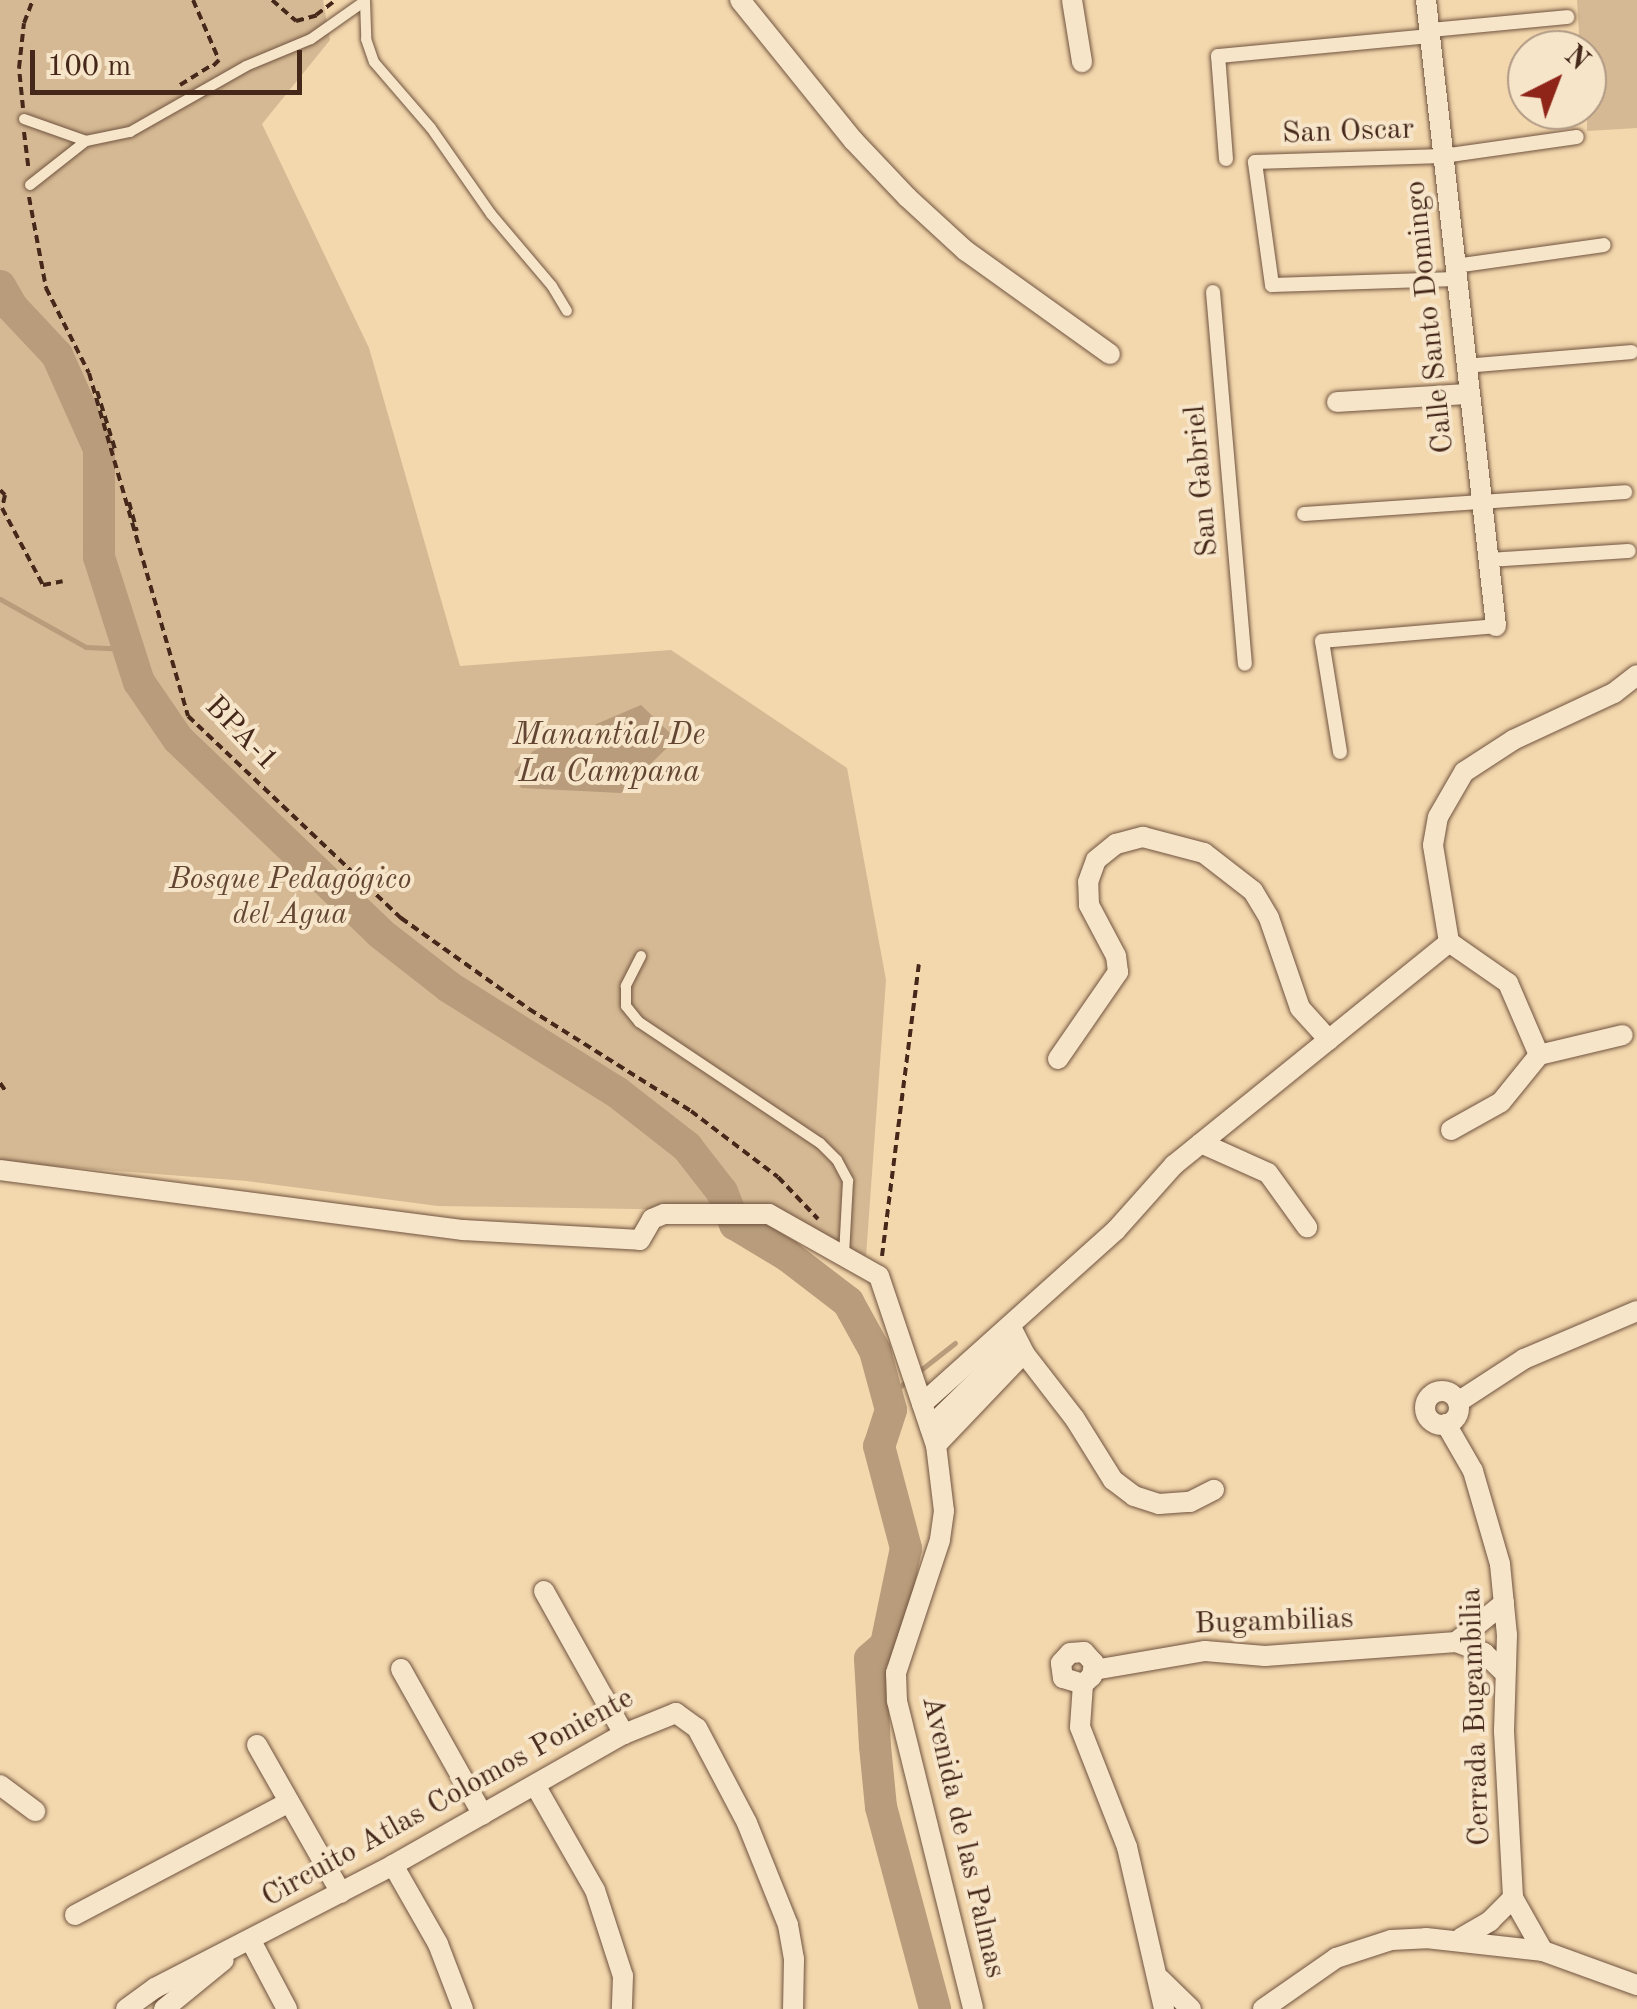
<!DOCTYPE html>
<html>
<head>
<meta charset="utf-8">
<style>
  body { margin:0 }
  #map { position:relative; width:1637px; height:2009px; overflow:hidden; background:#f3d7ad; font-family:"Old Standard TT",serif }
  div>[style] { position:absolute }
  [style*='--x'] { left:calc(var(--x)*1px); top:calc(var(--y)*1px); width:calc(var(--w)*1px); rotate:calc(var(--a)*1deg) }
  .green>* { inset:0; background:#d5b994 }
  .water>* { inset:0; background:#b89c7b }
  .stream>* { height:5px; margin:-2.5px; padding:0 2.5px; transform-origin:2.5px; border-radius:2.5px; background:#b89c7b }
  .river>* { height:32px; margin:-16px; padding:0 16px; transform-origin:16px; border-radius:16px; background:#b89c7b }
  .path>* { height:4px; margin-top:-2px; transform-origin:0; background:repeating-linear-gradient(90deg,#45281a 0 8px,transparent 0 13px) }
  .roads { filter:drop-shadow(0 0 2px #70543f) drop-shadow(0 0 2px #70543f) }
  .service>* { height:10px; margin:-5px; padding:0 5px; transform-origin:5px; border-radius:5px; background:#f7e5ca }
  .pedestrian>* { height:14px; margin:-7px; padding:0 7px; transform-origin:7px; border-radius:7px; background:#f7e5ca }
  .minor>* { height:20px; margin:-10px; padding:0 10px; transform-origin:10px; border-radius:10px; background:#f7e5ca }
  .minor>.ring { margin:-10px; padding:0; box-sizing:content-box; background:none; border:20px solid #f7e5ca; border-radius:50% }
  span { translate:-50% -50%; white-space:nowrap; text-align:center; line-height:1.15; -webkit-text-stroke:8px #f7e5ca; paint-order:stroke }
  .street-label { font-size:30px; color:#45281a }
  .park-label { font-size:30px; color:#624532; font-style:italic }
  .water-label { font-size:32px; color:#624532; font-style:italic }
  .north { position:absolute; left:1507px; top:30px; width:100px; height:100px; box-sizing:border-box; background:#f7e5ca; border:2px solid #b09984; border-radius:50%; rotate:42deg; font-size:28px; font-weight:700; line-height:40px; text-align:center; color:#45281a }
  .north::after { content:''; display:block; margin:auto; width:35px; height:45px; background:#8f2418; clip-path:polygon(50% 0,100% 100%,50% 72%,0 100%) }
  .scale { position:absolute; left:30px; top:50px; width:272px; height:45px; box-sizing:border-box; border:5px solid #45281a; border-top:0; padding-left:12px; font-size:30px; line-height:35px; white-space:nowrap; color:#45281a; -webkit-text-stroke:8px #f7e5ca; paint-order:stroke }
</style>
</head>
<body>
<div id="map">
  <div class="green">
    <div style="clip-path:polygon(0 0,323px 0,330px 40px,262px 124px,369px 348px,460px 666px,671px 650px,847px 768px,886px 980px,866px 1256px,767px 1211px,438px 1206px,247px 1181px,0 1162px)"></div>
    <div style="clip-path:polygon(1577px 0,1637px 0,1637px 128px,1587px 131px,1587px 50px,1580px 50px)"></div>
  </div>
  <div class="water">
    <div style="clip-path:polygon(641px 705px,676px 739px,621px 793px,521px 788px,514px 772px,533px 751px)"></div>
  </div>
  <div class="stream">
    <div style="--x:0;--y:599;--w:98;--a:29.2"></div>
    <div style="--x:86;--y:647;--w:42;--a:2.7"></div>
    <div style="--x:918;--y:1372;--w:47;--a:-38.1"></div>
    <div style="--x:888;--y:1397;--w:28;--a:-41"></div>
  </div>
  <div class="river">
    <div style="--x:0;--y:286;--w:24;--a:60"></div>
    <div style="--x:12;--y:307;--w:66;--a:46.8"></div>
    <div style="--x:57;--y:355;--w:103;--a:65.9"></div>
    <div style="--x:99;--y:449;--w:108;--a:90"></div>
    <div style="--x:99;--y:557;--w:131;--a:72.3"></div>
    <div style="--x:139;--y:682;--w:69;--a:55.6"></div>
    <div style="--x:178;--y:739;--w:280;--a:43.8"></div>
    <div style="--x:380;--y:933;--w:88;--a:38"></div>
    <div style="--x:449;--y:987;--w:199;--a:32.1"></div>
    <div style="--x:618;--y:1093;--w:88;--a:38"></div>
    <div style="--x:687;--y:1147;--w:57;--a:52.1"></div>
    <div style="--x:722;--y:1192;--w:35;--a:68"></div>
    <div style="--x:735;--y:1224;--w:62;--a:31.1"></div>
    <div style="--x:788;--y:1256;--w:76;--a:37.5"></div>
    <div style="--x:848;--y:1302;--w:56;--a:61.1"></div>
    <div style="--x:875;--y:1351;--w:61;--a:74.8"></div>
    <div style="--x:891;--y:1410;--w:38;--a:108"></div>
    <div style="--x:879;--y:1446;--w:106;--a:75.2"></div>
    <div style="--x:906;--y:1548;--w:99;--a:101.7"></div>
    <div style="--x:886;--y:1645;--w:21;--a:139"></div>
    <div style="--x:870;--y:1659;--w:87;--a:86.7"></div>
    <div style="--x:875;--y:1746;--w:61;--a:84.4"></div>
    <div style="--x:881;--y:1807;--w:209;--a:75"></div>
  </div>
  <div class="path">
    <div style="--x:193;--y:0;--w:65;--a:66.6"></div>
    <div style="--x:219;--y:60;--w:10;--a:135"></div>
    <div style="--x:272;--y:0;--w:32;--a:41"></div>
    <div style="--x:296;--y:21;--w:23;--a:-15"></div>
    <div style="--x:316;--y:15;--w:25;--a:-37"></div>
    <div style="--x:180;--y:85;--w:36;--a:-32"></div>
    <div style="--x:23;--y:108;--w:40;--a:-95.7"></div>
    <div style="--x:19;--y:68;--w:45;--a:-83.7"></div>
    <div style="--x:24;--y:23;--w:25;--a:-69"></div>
    <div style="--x:24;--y:132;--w:35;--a:83"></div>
    <div style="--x:29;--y:197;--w:93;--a:79.4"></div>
    <div style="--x:46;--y:288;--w:95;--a:63.2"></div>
    <div style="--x:89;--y:373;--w:357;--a:73.9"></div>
    <div style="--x:188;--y:716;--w:294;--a:43.5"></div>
    <div style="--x:401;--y:918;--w:157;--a:35.4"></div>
    <div style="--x:529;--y:1009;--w:191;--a:32.2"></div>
    <div style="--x:691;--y:1111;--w:109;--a:37.2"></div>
    <div style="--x:778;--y:1177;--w:58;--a:46.4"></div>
    <div style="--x:97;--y:391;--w:61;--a:72.8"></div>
    <div style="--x:0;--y:490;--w:7;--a:45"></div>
    <div style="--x:5;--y:495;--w:13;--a:103"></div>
    <div style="--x:2;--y:508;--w:87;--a:62"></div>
    <div style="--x:43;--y:585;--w:20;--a:-11"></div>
    <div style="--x:129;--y:502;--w:30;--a:75"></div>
    <div style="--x:0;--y:1083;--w:12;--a:55"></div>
    <div style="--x:882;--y:1256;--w:294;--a:-82.8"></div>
  </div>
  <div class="roads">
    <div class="service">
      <div style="--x:365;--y:1;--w:38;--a:88"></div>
      <div style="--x:366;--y:39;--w:24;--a:71"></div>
      <div style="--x:374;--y:62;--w:87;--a:49.2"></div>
      <div style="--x:431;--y:128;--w:105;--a:55.1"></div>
      <div style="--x:491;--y:214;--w:94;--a:49.7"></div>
      <div style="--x:552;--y:286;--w:29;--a:59"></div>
      <div style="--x:24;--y:119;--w:66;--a:19.5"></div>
      <div style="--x:30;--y:185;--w:71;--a:-38.2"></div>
      <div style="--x:86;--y:141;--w:45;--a:-11.6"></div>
      <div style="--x:130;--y:132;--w:133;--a:-29.6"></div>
      <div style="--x:246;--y:66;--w:70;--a:-22.6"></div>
      <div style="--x:311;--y:39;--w:62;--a:-35.2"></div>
      <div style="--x:641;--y:956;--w:34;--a:117"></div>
      <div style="--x:626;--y:986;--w:20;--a:90"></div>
      <div style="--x:626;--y:1006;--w:21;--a:51"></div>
      <div style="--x:639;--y:1022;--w:218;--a:33.8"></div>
      <div style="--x:820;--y:1143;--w:24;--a:45"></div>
      <div style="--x:837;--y:1160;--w:24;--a:62"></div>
      <div style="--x:848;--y:1181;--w:73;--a:93.1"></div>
    </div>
    <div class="pedestrian">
      <div style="--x:1430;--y:30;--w:138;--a:-5.4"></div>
      <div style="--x:1226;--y:159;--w:103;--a:-94.4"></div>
      <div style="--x:1218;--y:56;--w:214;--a:-5.4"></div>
      <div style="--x:1455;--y:266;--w:150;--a:-8"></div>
      <div style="--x:1456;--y:279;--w:184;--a:178.1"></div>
      <div style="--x:1272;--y:285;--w:124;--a:-97.9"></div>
      <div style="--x:1255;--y:162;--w:188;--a:-1.8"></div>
      <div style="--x:1443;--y:156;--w:135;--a:-8.1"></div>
      <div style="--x:1213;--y:292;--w:373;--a:85.1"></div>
      <div style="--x:1465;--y:366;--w:167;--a:-4.8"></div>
      <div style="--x:1304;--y:514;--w:322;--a:-3.9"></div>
      <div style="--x:1488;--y:560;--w:141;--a:-3.7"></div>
      <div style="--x:1340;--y:752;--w:112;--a:-99.2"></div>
      <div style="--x:1322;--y:641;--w:175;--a:-4.9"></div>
    </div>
    <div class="minor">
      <div style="--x:740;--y:0;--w:180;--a:51.1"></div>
      <div style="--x:853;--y:140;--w:79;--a:46.5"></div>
      <div style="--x:907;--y:197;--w:80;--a:42.5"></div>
      <div style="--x:966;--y:251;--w:177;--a:35.6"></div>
      <div style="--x:1072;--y:0;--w:63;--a:80.8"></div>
      <div style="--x:1426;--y:0;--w:630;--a:83.62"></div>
      <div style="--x:1337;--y:402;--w:132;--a:-3.5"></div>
      <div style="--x:1449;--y:942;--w:72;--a:34.8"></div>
      <div style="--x:1508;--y:983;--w:78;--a:66.7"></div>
      <div style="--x:1058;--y:1059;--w:106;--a:-55.4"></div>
      <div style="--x:1118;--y:972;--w:16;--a:-97"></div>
      <div style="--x:1116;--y:956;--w:58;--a:-117.9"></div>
      <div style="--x:1089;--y:905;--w:23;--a:-92"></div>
      <div style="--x:1088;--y:882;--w:23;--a:-70"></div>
      <div style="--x:1096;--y:860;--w:26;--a:-39"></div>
      <div style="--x:1116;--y:844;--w:28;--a:-15"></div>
      <div style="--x:1143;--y:837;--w:63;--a:14.7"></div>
      <div style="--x:1204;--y:853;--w:62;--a:37.8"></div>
      <div style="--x:1253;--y:891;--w:31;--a:59"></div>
      <div style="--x:1269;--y:918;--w:95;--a:71"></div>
      <div style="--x:1300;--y:1008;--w:43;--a:47.8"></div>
      <div style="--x:1451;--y:1130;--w:57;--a:-29.2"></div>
      <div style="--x:1501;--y:1102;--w:60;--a:-51"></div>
      <div style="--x:1539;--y:1055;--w:86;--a:-13.4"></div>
      <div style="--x:1201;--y:1143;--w:73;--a:24.1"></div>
      <div style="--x:1268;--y:1173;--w:67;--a:54.2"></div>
      <div style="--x:0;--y:1170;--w:467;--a:7.4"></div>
      <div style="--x:463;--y:1230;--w:177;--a:3.2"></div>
      <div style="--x:640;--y:1240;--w:24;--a:-60"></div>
      <div style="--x:652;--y:1219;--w:13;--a:-23"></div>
      <div style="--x:664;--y:1214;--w:105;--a:0"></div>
      <div style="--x:769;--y:1214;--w:126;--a:29.4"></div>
      <div style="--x:879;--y:1276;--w:178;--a:71.4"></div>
      <div style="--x:936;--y:1445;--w:66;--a:83.1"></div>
      <div style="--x:944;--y:1511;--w:29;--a:98"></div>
      <div style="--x:940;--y:1540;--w:140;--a:108.3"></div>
      <div style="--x:896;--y:1673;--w:28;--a:88"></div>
      <div style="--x:897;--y:1701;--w:317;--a:76.1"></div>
      <div style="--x:1011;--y:1327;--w:29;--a:63"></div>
      <div style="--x:1024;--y:1353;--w:83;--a:52.3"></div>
      <div style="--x:1075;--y:1419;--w:72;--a:58.1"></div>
      <div style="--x:1113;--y:1480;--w:26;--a:37"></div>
      <div style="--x:1134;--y:1496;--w:26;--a:18"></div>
      <div style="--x:1159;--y:1504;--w:31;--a:-4"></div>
      <div style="--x:1190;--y:1502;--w:27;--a:-27"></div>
      <div class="ring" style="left:1425px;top:1391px;width:14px;height:14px"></div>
      <div style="--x:1458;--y:1402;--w:79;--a:-33.1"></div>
      <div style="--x:1524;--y:1359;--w:123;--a:-23"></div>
      <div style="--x:922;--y:1404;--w:261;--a:-41.9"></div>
      <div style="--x:1116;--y:1230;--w:87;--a:-48.3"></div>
      <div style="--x:1174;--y:1165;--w:354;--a:-39"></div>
      <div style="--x:1449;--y:942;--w:98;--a:-99.4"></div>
      <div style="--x:1433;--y:845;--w:28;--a:-80"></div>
      <div style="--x:1438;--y:817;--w:52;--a:-60"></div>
      <div style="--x:1464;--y:772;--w:59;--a:-33.1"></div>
      <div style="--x:1513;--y:740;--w:111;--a:-25"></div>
      <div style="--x:1614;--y:693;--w:29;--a:-38"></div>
      <div style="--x:1446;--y:1424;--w:54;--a:60.1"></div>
      <div style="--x:1473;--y:1471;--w:97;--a:73.8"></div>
      <div style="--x:1500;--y:1564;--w:71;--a:84.4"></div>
      <div style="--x:1507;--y:1635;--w:96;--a:91.8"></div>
      <div style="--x:1504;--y:1731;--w:167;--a:86.9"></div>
      <div style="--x:1513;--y:1898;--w:61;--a:60.5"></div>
      <div style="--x:930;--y:1427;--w:110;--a:-44.3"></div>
      <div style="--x:936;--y:1445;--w:127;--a:-46.3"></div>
      <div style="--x:544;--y:1591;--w:164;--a:60.8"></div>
      <div style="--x:1456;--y:1642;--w:62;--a:-39.1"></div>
      <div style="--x:401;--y:1669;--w:167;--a:60.7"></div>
      <div style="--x:1094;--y:1670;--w:113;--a:-9.7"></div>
      <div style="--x:1205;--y:1651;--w:60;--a:4.8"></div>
      <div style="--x:1265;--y:1656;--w:192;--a:-4.2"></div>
      <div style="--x:1456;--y:1642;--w:30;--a:21"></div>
      <div style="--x:1484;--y:1653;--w:29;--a:44"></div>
      <div style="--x:1083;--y:1684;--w:21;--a:-163"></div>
      <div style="--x:1063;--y:1678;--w:15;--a:-98"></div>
      <div style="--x:1061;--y:1663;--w:13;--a:-48"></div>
      <div style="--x:1070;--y:1653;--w:14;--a:-4"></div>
      <div style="--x:1084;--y:1652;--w:15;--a:48"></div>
      <div style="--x:1094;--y:1663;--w:13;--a:99"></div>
      <div style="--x:1092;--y:1676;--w:12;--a:138"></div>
      <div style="--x:1083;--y:1684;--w:43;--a:94"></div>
      <div style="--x:1080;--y:1727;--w:129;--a:68.6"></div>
      <div style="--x:1127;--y:1847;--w:166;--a:77.1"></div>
      <div style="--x:257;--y:1745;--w:170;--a:60.4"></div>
      <div style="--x:0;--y:1785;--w:44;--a:36.6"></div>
      <div style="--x:535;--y:1785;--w:121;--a:60.3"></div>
      <div style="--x:595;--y:1890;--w:90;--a:72"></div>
      <div style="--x:623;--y:1976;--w:33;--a:92"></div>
      <div style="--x:393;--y:1865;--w:91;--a:60.3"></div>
      <div style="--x:438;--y:1944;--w:70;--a:69"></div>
      <div style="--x:75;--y:1915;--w:242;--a:-27.8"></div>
      <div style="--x:1461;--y:1938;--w:34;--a:-30"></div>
      <div style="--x:1490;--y:1921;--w:33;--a:-45"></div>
      <div style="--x:251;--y:1941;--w:77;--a:62.1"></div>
      <div style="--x:1160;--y:1979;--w:43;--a:44.1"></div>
      <div style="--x:126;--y:2009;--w:36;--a:-36"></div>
      <div style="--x:155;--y:1988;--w:268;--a:-27.3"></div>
      <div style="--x:393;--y:1865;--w:266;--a:-29.6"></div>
      <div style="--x:624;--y:1734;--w:56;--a:-22"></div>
      <div style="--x:676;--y:1713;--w:26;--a:36"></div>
      <div style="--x:697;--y:1728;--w:107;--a:62.2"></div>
      <div style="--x:747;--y:1823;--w:110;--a:68.1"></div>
      <div style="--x:788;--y:1925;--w:35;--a:80"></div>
      <div style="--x:794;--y:1959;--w:50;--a:91.1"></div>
      <div style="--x:164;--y:2009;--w:77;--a:-39.2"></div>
      <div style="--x:1263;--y:2009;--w:89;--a:-34.9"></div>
      <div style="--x:1336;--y:1958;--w:58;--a:-18.1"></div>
      <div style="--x:1391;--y:1940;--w:35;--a:-3"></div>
      <div style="--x:1426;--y:1938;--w:118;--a:6.3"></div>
      <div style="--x:1543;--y:1951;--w:100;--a:19.9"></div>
    </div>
  </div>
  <div class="street-label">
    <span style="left:1348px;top:132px;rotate:-2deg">San Oscar</span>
    <span style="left:1430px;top:317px;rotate:-96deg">Calle Santo Domingo</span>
    <span style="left:1202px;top:481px;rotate:-95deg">San Gabriel</span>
    <span style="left:241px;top:734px;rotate:46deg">BPA-1</span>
    <span style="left:1274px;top:1622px;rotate:-2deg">Bugambilias</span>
    <span style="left:1476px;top:1717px;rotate:-92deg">Cerrada Bugambilia</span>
    <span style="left:448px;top:1798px;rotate:-29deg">Circuito Atlas Colomos Poniente</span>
    <span style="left:963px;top:1837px;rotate:77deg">Avenida de las Palmas</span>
  </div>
  <div class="park-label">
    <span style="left:290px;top:897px">Bosque Pedagógico<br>del Agua</span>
  </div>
  <div class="water-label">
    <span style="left:609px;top:755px">Manantial De<br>La Campana</span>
  </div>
  <div class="north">N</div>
  <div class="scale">100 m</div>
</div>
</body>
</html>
